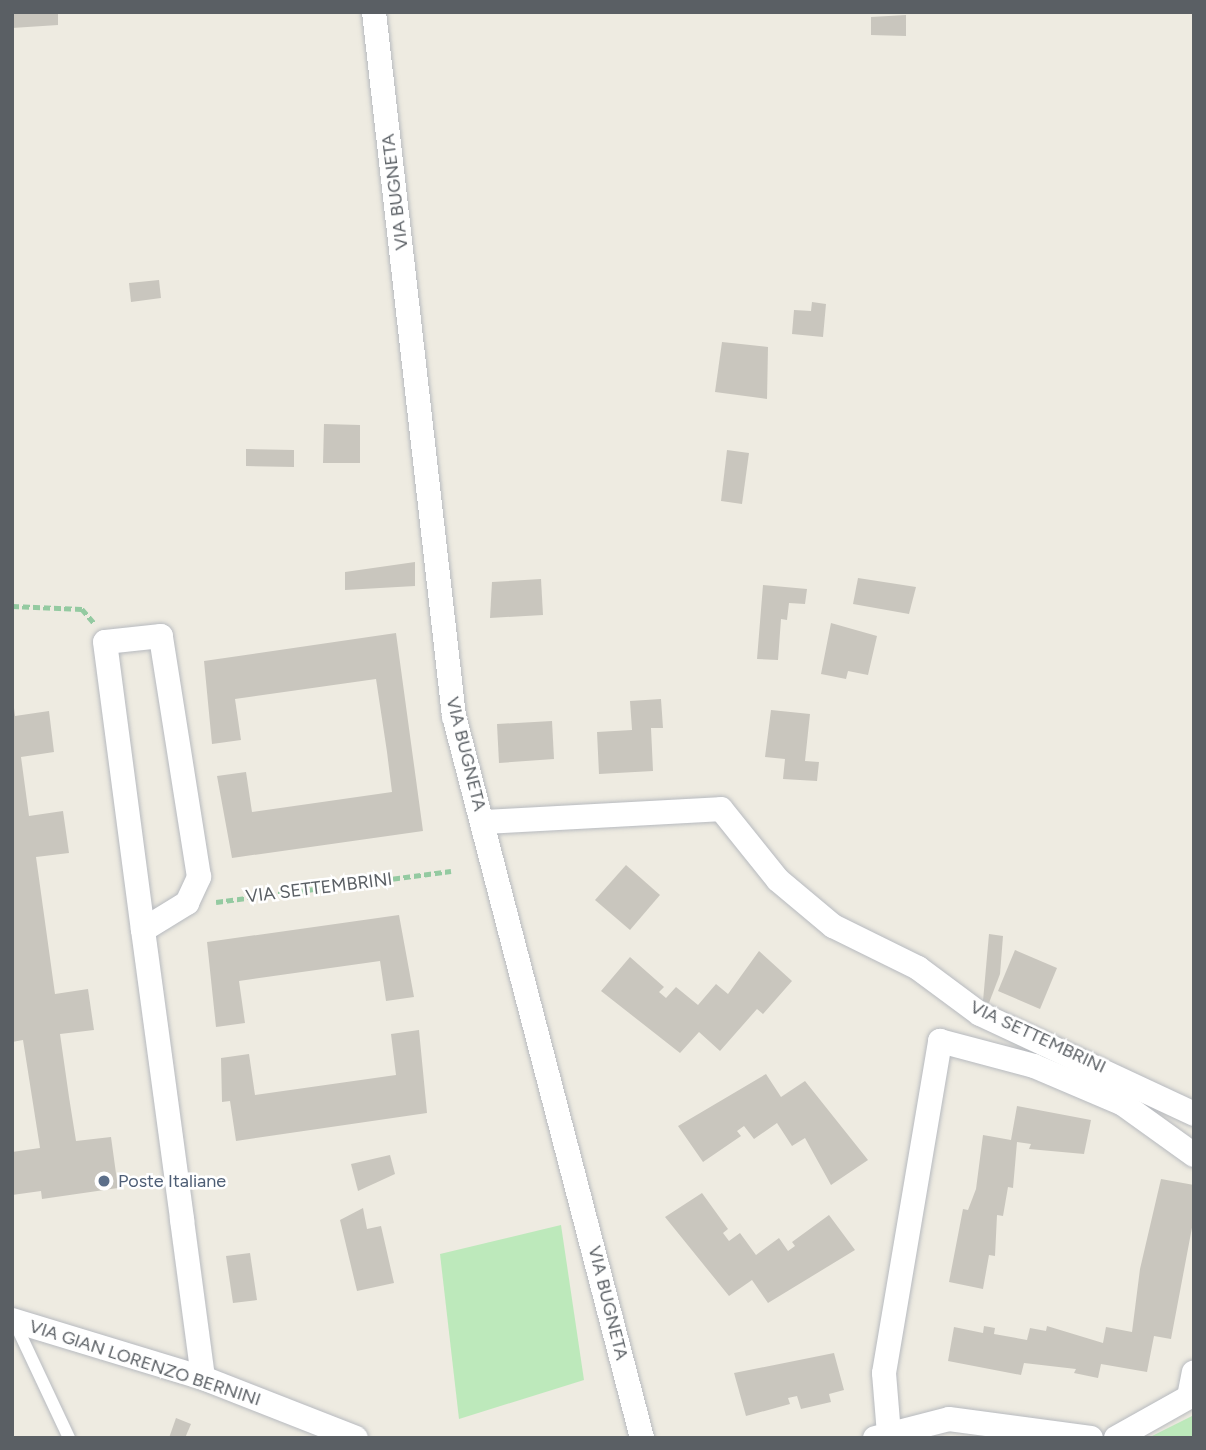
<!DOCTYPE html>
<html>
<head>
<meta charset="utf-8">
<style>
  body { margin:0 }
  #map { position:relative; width:1206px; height:1450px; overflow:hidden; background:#eeebe1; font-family:Figtree,sans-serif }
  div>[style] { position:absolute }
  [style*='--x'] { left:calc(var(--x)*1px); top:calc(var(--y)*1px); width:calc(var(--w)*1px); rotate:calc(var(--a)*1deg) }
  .green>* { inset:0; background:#bde9bb }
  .building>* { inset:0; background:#c9c6be }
  .path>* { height:4.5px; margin-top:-2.25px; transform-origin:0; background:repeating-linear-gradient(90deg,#94caa1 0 7px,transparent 0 10.5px) }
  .roads { filter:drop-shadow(0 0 2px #b7babf) drop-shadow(0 0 2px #b7babf) }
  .service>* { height:12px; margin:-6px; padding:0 6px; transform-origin:6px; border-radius:6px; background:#fff }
  .minor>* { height:24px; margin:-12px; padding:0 12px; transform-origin:12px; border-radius:12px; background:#fff }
  .dots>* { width:19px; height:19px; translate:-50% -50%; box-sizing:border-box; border:4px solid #fff; border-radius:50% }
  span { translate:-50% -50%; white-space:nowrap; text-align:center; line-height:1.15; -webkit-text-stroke:5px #fff; paint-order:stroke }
  .street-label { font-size:18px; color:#5a5f64 }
  .service-label { font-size:18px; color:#4e5e75 }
  .left { translate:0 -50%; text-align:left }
  .frame { position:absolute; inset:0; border:14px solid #5a5f64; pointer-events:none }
</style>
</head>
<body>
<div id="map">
  <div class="green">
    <div style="clip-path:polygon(561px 1225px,584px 1380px,459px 1419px,440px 1254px)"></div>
    <div style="clip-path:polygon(1194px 1415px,1194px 1438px,1148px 1438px)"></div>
  </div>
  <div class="building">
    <div style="clip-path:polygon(12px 12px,58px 12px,58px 25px,12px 28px)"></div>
    <div style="clip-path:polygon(906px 15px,906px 36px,871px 35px,871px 17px)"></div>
    <div style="clip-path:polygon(159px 280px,161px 298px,131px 302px,129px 283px)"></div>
    <div style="clip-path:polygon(812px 302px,826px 304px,823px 337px,792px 334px,794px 310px,811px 311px)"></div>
    <div style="clip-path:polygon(722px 342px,768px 347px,767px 399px,715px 392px)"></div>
    <div style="clip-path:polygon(324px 424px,360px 425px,360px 463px,323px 463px)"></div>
    <div style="clip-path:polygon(246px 449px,294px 450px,294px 467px,246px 466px)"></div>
    <div style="clip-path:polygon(727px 450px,749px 453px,742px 504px,721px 501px)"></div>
    <div style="clip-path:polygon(415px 562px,415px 586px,345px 590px,345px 572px)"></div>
    <div style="clip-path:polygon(858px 578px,916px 587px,909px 614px,853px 604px)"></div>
    <div style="clip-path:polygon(541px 579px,543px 615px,490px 618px,492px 582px)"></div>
    <div style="clip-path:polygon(763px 585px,807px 589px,805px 604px,789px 603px,787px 620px,781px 619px,778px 660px,757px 659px)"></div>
    <div style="clip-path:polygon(831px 623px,877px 636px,868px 675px,848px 671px,846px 679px,821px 674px)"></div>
    <div style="clip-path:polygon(396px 633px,423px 831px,232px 858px,217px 776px,246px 772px,252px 812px,392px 792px,387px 752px,376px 679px,235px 699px,241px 740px,212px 744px,204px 661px)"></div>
    <div style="clip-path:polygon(661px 699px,663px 728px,651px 728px,653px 771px,599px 774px,597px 732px,632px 730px,630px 701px)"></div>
    <div style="clip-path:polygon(14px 708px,15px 716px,49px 711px,54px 752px,21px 757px,29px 816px,63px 811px,69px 853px,36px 857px,55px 994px,88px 989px,94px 1030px,60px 1034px,69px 1097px,76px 1141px,111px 1137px,118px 1188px,42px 1199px,41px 1191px,12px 1195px,12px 1152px,40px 1148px,23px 1040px,12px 1042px)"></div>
    <div style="clip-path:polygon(771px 710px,810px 714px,805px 761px,819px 762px,817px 781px,783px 779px,785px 759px,765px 757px)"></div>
    <div style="clip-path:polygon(552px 721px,554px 759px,499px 763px,497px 724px)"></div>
    <div style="clip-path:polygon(626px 865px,660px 895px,630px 930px,595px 900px)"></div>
    <div style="clip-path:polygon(399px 915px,414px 997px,386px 1001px,380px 961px,239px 981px,245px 1023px,216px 1027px,207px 942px)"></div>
    <div style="clip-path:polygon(989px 934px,1003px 936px,1000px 974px,989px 1003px,983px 1001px)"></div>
    <div style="clip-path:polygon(1015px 950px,1057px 968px,1040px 1009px,998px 991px)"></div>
    <div style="clip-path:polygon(759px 951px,792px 981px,763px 1014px,757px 1009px,720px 1051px,699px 1032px,680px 1053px,601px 991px,630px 957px,664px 987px,659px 992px,666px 998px,676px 987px,698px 1005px,716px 984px,728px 994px)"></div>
    <div style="clip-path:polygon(419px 1030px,427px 1113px,236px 1141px,230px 1101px,222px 1102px,221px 1058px,249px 1054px,255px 1095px,396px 1075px,391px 1034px)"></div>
    <div style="clip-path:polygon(766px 1074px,781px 1097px,805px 1081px,868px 1160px,831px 1185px,805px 1138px,792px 1146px,777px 1123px,754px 1139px,744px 1126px,737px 1131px,741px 1136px,703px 1162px,678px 1126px)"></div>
    <div style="clip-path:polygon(1017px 1106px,1091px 1120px,1084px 1154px,1029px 1149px,1031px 1144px,1017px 1142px,1013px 1188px,1008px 1187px,1003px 1216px,997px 1215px,995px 1256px,989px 1255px,983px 1289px,949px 1282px,963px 1209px,968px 1210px,976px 1189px,983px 1135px,1011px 1140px)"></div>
    <div style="clip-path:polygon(390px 1155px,395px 1174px,358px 1191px,351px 1164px)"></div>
    <div style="clip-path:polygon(1161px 1179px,1194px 1185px,1194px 1217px,1171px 1339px,1154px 1336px,1147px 1372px,1101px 1364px,1098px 1378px,1074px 1373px,1076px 1369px,1024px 1363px,1021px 1375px,948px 1361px,954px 1327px,983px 1333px,984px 1326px,995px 1328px,994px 1334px,1027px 1340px,1030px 1328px,1046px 1331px,1047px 1326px,1103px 1343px,1106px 1327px,1132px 1332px,1140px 1269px)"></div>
    <div style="clip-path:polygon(702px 1193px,728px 1229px,723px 1233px,729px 1241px,740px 1233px,756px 1255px,779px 1238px,788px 1251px,795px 1246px,792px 1242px,829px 1215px,855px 1250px,768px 1303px,752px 1280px,729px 1296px,665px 1217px)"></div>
    <div style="clip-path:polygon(363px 1208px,367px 1229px,381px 1226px,394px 1283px,357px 1291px,340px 1220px)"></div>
    <div style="clip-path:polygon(250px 1253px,257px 1300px,233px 1303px,226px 1256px)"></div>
    <div style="clip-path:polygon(834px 1353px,844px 1390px,829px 1394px,831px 1402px,801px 1409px,797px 1396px,788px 1398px,790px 1404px,746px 1416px,734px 1373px)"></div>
    <div style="clip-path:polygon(176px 1418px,191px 1424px,185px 1438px,169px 1438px)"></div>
  </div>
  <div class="path">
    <div style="--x:12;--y:606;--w:70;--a:2.5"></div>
    <div style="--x:82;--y:609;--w:18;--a:49"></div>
    <div style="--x:216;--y:902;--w:237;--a:-7.5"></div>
  </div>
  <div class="roads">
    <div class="service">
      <div style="--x:14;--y:1321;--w:129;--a:64.8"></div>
    </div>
    <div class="minor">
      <div style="--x:374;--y:12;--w:709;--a:83.52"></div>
      <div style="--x:454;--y:716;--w:746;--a:75.4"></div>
      <div style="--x:483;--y:822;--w:238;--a:-3.1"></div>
      <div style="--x:721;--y:809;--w:91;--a:51.2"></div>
      <div style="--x:778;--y:880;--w:72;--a:39.9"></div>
      <div style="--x:833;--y:926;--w:95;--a:26.3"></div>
      <div style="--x:918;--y:968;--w:77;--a:36.6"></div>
      <div style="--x:980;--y:1014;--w:236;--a:25"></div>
      <div style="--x:143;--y:930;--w:52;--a:-31.5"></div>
      <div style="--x:187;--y:903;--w:29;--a:-65"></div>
      <div style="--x:199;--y:877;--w:244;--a:-99"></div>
      <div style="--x:161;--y:636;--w:56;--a:173.9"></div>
      <div style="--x:105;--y:642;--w:290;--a:82.5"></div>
      <div style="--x:143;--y:930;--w:293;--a:82.3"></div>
      <div style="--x:182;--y:1220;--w:159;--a:82.4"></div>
      <div style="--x:12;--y:1320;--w:200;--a:16.9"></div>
      <div style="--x:203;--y:1378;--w:164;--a:21.4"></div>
      <div style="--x:889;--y:1434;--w:61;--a:-94.7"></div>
      <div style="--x:884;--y:1373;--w:337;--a:-80.4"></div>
      <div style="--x:940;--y:1041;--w:97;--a:14.9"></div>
      <div style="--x:1034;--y:1066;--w:97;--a:23.1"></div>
      <div style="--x:1123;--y:1104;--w:87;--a:35.7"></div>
      <div style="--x:875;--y:1438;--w:76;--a:-14.4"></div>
      <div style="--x:949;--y:1419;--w:143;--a:7.6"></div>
      <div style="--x:1116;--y:1438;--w:84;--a:-29.3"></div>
      <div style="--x:1189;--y:1397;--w:25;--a:-79"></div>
    </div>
  </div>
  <div class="dots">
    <div style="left:104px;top:1181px;background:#5c6f8a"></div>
  </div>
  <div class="street-label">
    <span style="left:395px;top:192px;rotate:-97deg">VIA BUGNETA</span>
    <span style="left:466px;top:754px;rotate:76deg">VIA BUGNETA</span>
    <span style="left:319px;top:888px;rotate:-7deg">VIA SETTEMBRINI</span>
    <span style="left:1038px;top:1037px;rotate:25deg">VIA SETTEMBRINI</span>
    <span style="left:608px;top:1303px;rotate:76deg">VIA BUGNETA</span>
    <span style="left:145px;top:1363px;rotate:18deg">VIA GIAN LORENZO BERNINI</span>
  </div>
  <div class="service-label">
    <span class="left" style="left:118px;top:1181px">Poste Italiane</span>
  </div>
  <div class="frame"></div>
</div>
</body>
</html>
